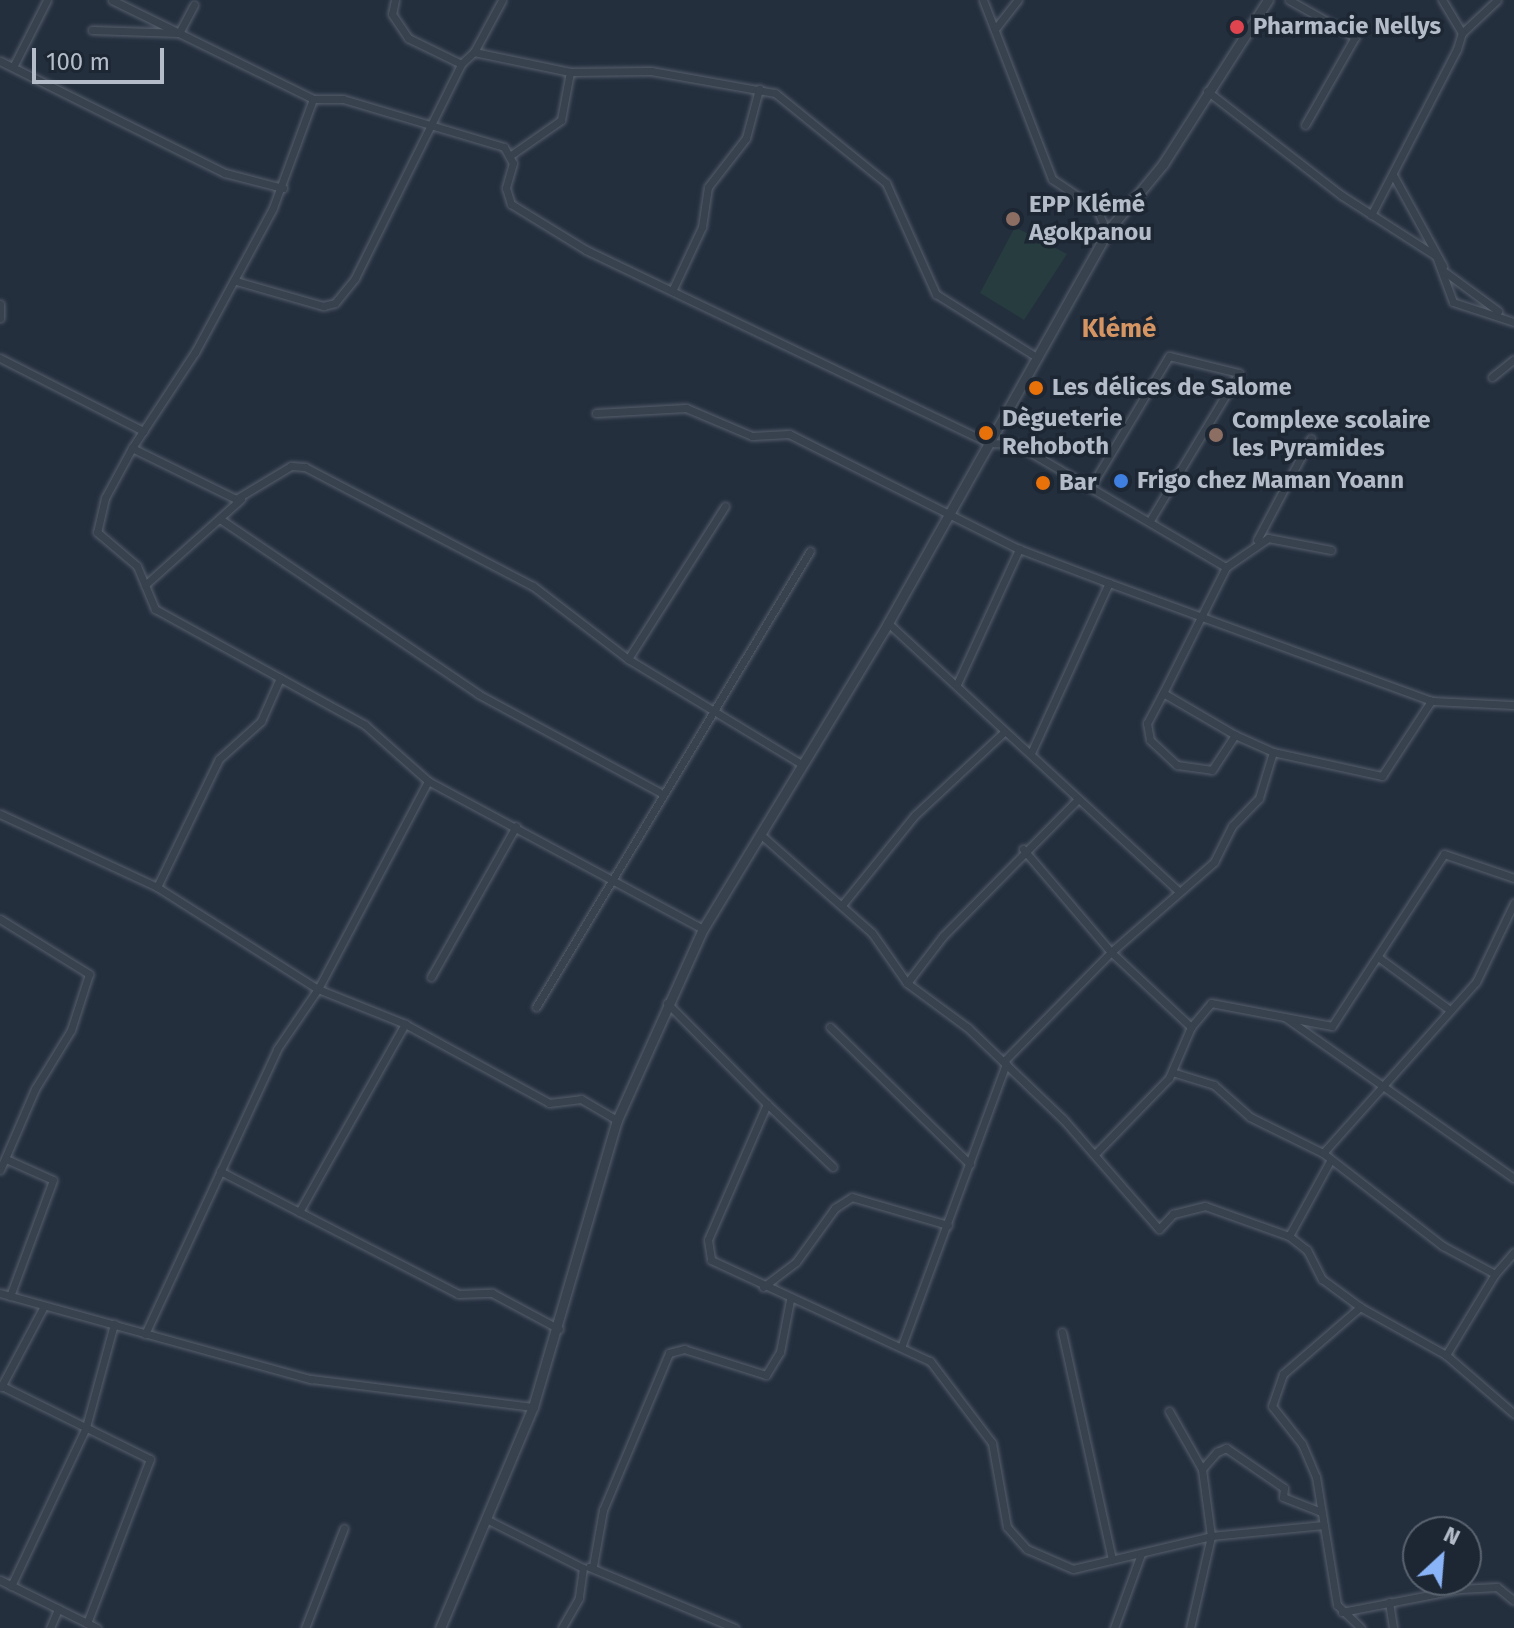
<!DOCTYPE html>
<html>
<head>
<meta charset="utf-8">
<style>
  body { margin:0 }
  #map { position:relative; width:1514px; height:1628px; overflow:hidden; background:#242f3e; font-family:"Fira Sans",sans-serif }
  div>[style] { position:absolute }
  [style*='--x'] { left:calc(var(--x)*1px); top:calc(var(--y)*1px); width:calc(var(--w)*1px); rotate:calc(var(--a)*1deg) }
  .green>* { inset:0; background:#263c3f }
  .roads { filter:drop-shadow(0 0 2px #565f6c) drop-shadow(0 0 2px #565f6c) }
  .minor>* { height:7px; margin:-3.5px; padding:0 3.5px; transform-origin:3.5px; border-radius:3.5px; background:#38414e }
  .tertiary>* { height:9px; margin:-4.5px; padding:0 4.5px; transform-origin:4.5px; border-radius:4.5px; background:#38414e }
  .dots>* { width:22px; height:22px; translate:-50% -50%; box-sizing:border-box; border:4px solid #1d2633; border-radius:50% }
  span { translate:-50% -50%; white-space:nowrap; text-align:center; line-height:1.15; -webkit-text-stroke:7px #1d2633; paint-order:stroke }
  .poi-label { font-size:24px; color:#b4bcc9; font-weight:700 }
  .left { translate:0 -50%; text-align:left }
  .neighbourhood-label { font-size:26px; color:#d59563; font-weight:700 }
  .north { position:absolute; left:1402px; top:1516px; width:80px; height:80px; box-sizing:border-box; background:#1d2633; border:2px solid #59626f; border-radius:50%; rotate:26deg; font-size:22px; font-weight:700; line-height:32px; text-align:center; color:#b4bcc9 }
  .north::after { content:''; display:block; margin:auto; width:28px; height:36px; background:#8ab4f8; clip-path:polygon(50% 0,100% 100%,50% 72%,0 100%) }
  .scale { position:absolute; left:32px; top:48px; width:132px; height:36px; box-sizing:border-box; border:4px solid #b4bcc9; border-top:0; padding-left:10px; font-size:24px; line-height:28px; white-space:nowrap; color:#b4bcc9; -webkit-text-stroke:6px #1d2633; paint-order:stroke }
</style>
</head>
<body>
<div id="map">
  <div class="green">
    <div style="clip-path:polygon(1015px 227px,1067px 254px,1024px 320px,980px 293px)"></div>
  </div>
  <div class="roads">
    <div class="minor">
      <div style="--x:112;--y:0;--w:224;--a:26.2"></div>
      <div style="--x:313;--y:99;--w:30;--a:0"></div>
      <div style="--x:343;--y:99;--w:168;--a:16.6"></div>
      <div style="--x:504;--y:147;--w:18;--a:61"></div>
      <div style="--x:513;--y:163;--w:26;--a:106"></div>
      <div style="--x:506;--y:188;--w:17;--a:73"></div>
      <div style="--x:511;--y:204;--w:88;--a:31.5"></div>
      <div style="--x:586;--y:250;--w:446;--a:25.6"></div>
      <div style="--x:988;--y:443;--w:28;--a:2"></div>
      <div style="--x:1016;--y:444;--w:243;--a:30.4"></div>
      <div style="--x:395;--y:0;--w:14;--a:102"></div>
      <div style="--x:392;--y:14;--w:29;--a:56"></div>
      <div style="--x:408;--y:38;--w:59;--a:26.1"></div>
      <div style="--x:461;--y:64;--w:18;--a:-43"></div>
      <div style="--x:474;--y:52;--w:98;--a:11.8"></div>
      <div style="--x:570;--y:72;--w:81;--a:-0.7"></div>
      <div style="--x:651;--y:71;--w:126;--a:10.1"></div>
      <div style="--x:775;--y:93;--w:143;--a:39"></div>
      <div style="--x:886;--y:183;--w:122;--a:65.8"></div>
      <div style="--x:936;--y:294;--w:120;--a:32.1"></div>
      <div style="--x:983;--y:0;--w:192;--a:68.9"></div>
      <div style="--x:1052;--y:179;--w:54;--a:33.7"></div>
      <div style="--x:1097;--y:209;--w:25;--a:67"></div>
      <div style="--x:1289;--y:0;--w:76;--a:29.3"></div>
      <div style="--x:1355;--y:37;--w:101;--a:119.6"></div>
      <div style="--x:995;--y:29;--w:37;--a:-52"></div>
      <div style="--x:92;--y:30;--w:87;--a:2"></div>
      <div style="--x:179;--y:33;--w:32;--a:-62"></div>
      <div style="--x:1462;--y:33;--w:48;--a:-43.3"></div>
      <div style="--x:474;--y:52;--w:59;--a:-61.7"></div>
      <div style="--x:0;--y:61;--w:251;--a:26.5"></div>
      <div style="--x:225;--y:173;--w:60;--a:14.5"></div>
      <div style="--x:13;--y:67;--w:75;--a:-63.1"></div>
      <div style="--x:1207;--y:91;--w:170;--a:37.8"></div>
      <div style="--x:1341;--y:195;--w:113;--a:32.7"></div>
      <div style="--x:1436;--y:256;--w:49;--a:69.7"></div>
      <div style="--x:1453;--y:302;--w:64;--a:18.2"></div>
      <div style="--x:313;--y:99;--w:116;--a:110.2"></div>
      <div style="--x:273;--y:208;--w:164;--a:118.4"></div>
      <div style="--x:195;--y:352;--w:115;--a:123.3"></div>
      <div style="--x:132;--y:448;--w:57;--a:118.4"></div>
      <div style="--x:105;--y:498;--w:35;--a:103"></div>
      <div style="--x:97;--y:532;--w:52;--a:40.4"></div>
      <div style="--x:137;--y:566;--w:47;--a:67.3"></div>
      <div style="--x:155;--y:609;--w:240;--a:28.9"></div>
      <div style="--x:365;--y:725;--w:84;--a:41.6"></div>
      <div style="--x:428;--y:781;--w:312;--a:28.3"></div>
      <div style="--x:511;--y:155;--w:61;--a:-35"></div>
      <div style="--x:561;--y:120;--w:49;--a:-79.4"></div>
      <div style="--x:1393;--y:175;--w:104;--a:61.2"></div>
      <div style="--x:1371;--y:215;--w:187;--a:-62.6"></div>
      <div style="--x:1457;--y:49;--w:17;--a:-73"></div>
      <div style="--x:1462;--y:33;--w:39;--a:-121"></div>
      <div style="--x:1445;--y:272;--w:66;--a:36.3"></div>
      <div style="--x:236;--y:281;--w:91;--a:16"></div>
      <div style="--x:323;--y:306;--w:12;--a:-14"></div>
      <div style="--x:335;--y:303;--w:32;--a:-51"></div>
      <div style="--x:355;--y:278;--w:239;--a:-63.6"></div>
      <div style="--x:672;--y:291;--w:71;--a:-64.9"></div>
      <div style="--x:702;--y:227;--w:40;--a:-81.5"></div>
      <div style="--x:708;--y:187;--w:62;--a:-52.2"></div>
      <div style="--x:746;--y:138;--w:51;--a:-75.1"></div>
      <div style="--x:0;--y:304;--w:14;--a:90"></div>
      <div style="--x:0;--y:358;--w:161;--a:27"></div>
      <div style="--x:1492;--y:377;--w:28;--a:-39"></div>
      <div style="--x:596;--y:413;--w:90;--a:-3.2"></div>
      <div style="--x:686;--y:408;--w:72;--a:23"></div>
      <div style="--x:752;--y:436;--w:37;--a:-3"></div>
      <div style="--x:789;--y:434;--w:257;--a:26.6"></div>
      <div style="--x:1019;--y:549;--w:96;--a:20.7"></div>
      <div style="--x:1109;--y:583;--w:343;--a:20.1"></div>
      <div style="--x:1431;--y:701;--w:83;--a:2.8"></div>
      <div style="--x:132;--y:448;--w:116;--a:26.1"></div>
      <div style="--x:236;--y:499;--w:64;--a:-31"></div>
      <div style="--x:291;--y:466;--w:14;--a:4"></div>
      <div style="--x:305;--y:467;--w:257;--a:27.6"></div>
      <div style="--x:533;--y:586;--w:120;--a:37.5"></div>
      <div style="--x:628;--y:659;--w:201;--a:31.2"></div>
      <div style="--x:1093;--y:483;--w:148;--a:-59.1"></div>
      <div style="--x:1169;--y:356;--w:72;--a:13.7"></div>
      <div style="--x:1239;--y:373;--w:170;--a:121.1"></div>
      <div style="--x:220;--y:519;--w:312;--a:34.1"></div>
      <div style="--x:478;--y:694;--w:206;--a:28.4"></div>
      <div style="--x:1257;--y:540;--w:115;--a:-62.1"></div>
      <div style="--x:145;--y:585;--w:129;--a:-41.9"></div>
      <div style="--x:888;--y:623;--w:393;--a:42.7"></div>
      <div style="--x:628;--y:659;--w:181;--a:-57.6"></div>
      <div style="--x:957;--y:684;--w:149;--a:-65.3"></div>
      <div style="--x:1163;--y:693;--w:34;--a:118"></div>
      <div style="--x:1147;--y:723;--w:17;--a:80"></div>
      <div style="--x:1150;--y:740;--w:37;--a:43"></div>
      <div style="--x:1177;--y:765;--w:35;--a:8"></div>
      <div style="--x:1212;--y:770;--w:42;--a:-56.7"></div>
      <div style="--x:1235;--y:735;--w:83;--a:-149.7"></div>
      <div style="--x:1163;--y:693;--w:141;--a:-63.4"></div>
      <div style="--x:1226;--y:567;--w:51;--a:-34.6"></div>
      <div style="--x:1268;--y:538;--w:64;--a:10.8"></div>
      <div style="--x:1235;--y:735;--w:42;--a:24.1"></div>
      <div style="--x:1273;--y:752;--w:112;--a:12.4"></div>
      <div style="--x:1382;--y:776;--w:90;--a:-56.8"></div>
      <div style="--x:1031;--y:753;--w:187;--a:-65.4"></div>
      <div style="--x:0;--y:814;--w:173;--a:24.9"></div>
      <div style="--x:157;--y:887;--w:191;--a:32.4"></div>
      <div style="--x:318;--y:989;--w:94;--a:21.9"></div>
      <div style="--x:405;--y:1024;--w:164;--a:28.7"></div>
      <div style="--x:549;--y:1103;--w:32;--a:-7"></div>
      <div style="--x:581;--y:1099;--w:42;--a:30.3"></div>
      <div style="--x:760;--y:834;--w:149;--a:41.5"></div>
      <div style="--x:872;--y:933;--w:61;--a:55"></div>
      <div style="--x:907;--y:983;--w:76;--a:36.4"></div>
      <div style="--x:968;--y:1028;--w:132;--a:43.8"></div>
      <div style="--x:1063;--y:1119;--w:146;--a:48.9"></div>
      <div style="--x:1159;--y:1229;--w:21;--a:-47"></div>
      <div style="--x:1173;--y:1214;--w:33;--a:-14"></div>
      <div style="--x:1205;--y:1206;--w:89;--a:19.7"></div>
      <div style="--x:1289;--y:1236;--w:85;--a:-61.3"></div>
      <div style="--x:1023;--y:849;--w:135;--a:49.5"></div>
      <div style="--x:1111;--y:952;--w:137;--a:-41.1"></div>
      <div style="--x:1214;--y:862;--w:40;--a:-63.4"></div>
      <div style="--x:1232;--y:826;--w:39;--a:-46"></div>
      <div style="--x:1259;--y:798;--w:48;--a:-73.1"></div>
      <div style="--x:157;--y:887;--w:142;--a:-64.2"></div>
      <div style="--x:219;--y:759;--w:57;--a:-42.1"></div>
      <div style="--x:261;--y:721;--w:47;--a:-66.2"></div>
      <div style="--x:842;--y:905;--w:116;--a:-51"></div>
      <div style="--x:915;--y:815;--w:122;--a:-43"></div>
      <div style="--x:0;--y:919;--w:105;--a:31.7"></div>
      <div style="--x:89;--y:974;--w:59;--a:107.8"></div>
      <div style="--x:71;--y:1030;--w:69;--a:121.4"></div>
      <div style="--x:35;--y:1089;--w:88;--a:113.4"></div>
      <div style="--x:1378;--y:957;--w:89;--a:36.4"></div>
      <div style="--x:431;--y:977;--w:173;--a:-60.6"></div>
      <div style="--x:907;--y:983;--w:59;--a:-52.5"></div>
      <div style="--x:943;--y:936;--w:191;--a:-45.4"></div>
      <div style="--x:667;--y:1003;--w:142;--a:45.3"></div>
      <div style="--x:767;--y:1104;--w:148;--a:113.5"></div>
      <div style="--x:708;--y:1240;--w:20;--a:81"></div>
      <div style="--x:711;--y:1260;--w:241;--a:24.8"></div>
      <div style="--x:930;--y:1361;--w:103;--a:52.9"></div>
      <div style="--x:992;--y:1443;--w:85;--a:79.9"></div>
      <div style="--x:1007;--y:1527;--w:30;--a:48"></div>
      <div style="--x:1027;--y:1549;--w:50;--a:23.5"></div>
      <div style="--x:1073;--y:1569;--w:142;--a:-13.4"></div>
      <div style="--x:1211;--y:1536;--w:113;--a:-5.6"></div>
      <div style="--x:536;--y:1007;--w:532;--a:-59"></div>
      <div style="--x:1286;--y:1018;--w:279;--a:35.1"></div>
      <div style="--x:830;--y:1027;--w:196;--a:44.4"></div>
      <div style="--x:1004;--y:1061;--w:153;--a:-45.5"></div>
      <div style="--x:1111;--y:952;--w:110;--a:43.2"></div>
      <div style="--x:1191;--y:1027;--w:31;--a:-50"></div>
      <div style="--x:1211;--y:1003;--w:123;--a:10.8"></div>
      <div style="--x:1332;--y:1026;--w:205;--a:-56.9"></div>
      <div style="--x:1444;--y:854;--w:74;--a:18.9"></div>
      <div style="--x:1172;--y:1072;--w:44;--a:17.2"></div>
      <div style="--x:1214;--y:1085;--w:48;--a:41.6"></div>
      <div style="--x:1250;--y:1117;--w:81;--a:26.3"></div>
      <div style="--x:1323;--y:1153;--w:152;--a:37.8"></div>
      <div style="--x:1443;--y:1246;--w:59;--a:28.3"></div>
      <div style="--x:1495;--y:1274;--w:95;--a:121.2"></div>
      <div style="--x:767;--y:1104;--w:91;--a:43.7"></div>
      <div style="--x:1097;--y:1152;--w:103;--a:-45.8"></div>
      <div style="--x:1169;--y:1078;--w:56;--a:-66.7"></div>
      <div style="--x:1323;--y:1153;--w:229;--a:-48.2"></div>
      <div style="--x:1476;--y:982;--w:88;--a:-64.3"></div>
      <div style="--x:6;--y:1159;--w:51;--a:24.1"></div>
      <div style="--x:53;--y:1180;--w:124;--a:110.3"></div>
      <div style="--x:220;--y:1171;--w:268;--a:27.3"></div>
      <div style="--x:458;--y:1294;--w:34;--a:-2"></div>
      <div style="--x:492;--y:1293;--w:76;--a:28.2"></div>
      <div style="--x:299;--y:1212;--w:216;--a:-60.6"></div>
      <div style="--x:1289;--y:1236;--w:23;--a:38"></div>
      <div style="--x:1307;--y:1250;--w:33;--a:63"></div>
      <div style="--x:1322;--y:1279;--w:47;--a:36.4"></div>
      <div style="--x:1495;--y:1274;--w:29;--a:-49"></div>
      <div style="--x:763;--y:1287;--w:41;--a:-37.1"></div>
      <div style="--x:796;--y:1262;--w:67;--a:-54.2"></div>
      <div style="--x:835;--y:1208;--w:20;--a:-33"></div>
      <div style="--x:852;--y:1197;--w:100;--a:16.3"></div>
      <div style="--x:0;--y:1293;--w:323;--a:15.5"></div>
      <div style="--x:311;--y:1379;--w:224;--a:7.2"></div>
      <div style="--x:1062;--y:1332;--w:233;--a:77.6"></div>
      <div style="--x:145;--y:1334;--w:314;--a:-65.1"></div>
      <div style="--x:277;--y:1049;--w:73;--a:-55.7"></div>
      <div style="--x:318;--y:989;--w:235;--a:-62.1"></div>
      <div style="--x:902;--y:1345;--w:300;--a:-69.7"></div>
      <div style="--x:2;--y:1386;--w:165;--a:26.3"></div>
      <div style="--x:150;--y:1459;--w:176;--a:111"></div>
      <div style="--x:1;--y:1387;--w:89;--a:-62"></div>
      <div style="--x:1169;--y:1411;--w:67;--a:60.4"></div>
      <div style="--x:488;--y:1520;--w:106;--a:26.8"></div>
      <div style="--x:583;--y:1568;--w:30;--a:98"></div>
      <div style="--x:579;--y:1598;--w:34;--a:120"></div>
      <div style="--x:593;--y:1566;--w:57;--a:-79.9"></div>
      <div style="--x:603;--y:1510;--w:170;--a:-67.2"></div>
      <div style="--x:669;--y:1353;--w:16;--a:-15"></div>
      <div style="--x:684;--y:1349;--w:86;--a:17.6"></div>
      <div style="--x:766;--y:1375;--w:27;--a:-59"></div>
      <div style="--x:780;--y:1352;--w:53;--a:-79.1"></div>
      <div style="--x:589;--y:1567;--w:158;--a:22.7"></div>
      <div style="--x:0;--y:1580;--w:108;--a:26.3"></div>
      <div style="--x:11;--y:1586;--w:176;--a:-64.7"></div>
      <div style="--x:86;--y:1427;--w:107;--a:-74.8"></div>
      <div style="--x:1389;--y:1602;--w:26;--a:81"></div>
      <div style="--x:1342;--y:1612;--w:120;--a:-11"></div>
      <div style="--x:1460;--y:1589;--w:37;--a:-3"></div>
      <div style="--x:1497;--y:1587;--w:21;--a:39"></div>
      <div style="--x:50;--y:1628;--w:21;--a:-67"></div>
      <div style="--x:305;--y:1628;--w:107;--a:-68.7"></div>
      <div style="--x:1114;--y:1628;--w:79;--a:-70"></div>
      <div style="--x:1190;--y:1628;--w:94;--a:-77.1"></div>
      <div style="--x:1211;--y:1536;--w:68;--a:-97.7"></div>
      <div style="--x:1202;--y:1469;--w:23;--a:-49"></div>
      <div style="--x:1217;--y:1452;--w:10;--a:-24"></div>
      <div style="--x:1226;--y:1448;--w:70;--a:34.6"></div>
      <div style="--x:1284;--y:1488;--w:9;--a:96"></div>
      <div style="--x:1283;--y:1497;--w:41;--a:21.5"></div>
      <div style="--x:1361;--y:1628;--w:33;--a:-136"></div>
      <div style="--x:1337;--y:1605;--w:130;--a:-99.3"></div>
      <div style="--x:1316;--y:1477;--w:36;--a:-113"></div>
      <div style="--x:1302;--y:1444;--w:48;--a:-128.3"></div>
      <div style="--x:1272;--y:1406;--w:34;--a:-71"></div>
      <div style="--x:1283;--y:1374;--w:102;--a:-41"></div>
      <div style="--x:1360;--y:1307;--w:98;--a:29.2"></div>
      <div style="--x:1446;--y:1355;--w:90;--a:40.9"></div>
    </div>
    <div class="tertiary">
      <div style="--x:440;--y:1628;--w:240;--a:-67.2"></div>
      <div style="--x:533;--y:1407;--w:299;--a:-73.7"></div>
      <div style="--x:617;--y:1120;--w:209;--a:-65.8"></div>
      <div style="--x:703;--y:929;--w:358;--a:-58.8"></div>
      <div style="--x:888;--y:623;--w:448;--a:-60.7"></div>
      <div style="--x:1107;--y:232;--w:88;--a:-50.5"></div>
      <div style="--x:1163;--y:164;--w:195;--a:-57.4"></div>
    </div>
  </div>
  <div class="dots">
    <div style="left:1237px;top:27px;background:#e0444e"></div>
    <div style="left:1013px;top:219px;background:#8d6e63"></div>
    <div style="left:1036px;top:388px;background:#e8710a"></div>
    <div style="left:986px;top:433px;background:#e8710a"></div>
    <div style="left:1216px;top:435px;background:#8d6e63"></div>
    <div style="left:1121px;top:481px;background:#3f7fe0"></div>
    <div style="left:1043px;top:483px;background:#e8710a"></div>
  </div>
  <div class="poi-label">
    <span class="left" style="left:1253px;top:27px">Pharmacie Nellys</span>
    <span class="left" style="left:1029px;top:219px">EPP Klémé<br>Agokpanou</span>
    <span class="left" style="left:1052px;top:388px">Les délices de Salome</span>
    <span class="left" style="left:1002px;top:433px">Dègueterie<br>Rehoboth</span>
    <span class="left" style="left:1232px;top:435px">Complexe scolaire<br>les Pyramides</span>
    <span class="left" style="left:1137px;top:481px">Frigo chez Maman Yoann</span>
    <span class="left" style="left:1059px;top:483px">Bar</span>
  </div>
  <div class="neighbourhood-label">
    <span style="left:1119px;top:329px">Klémé</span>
  </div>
  <div class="north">N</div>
  <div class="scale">100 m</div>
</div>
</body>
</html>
